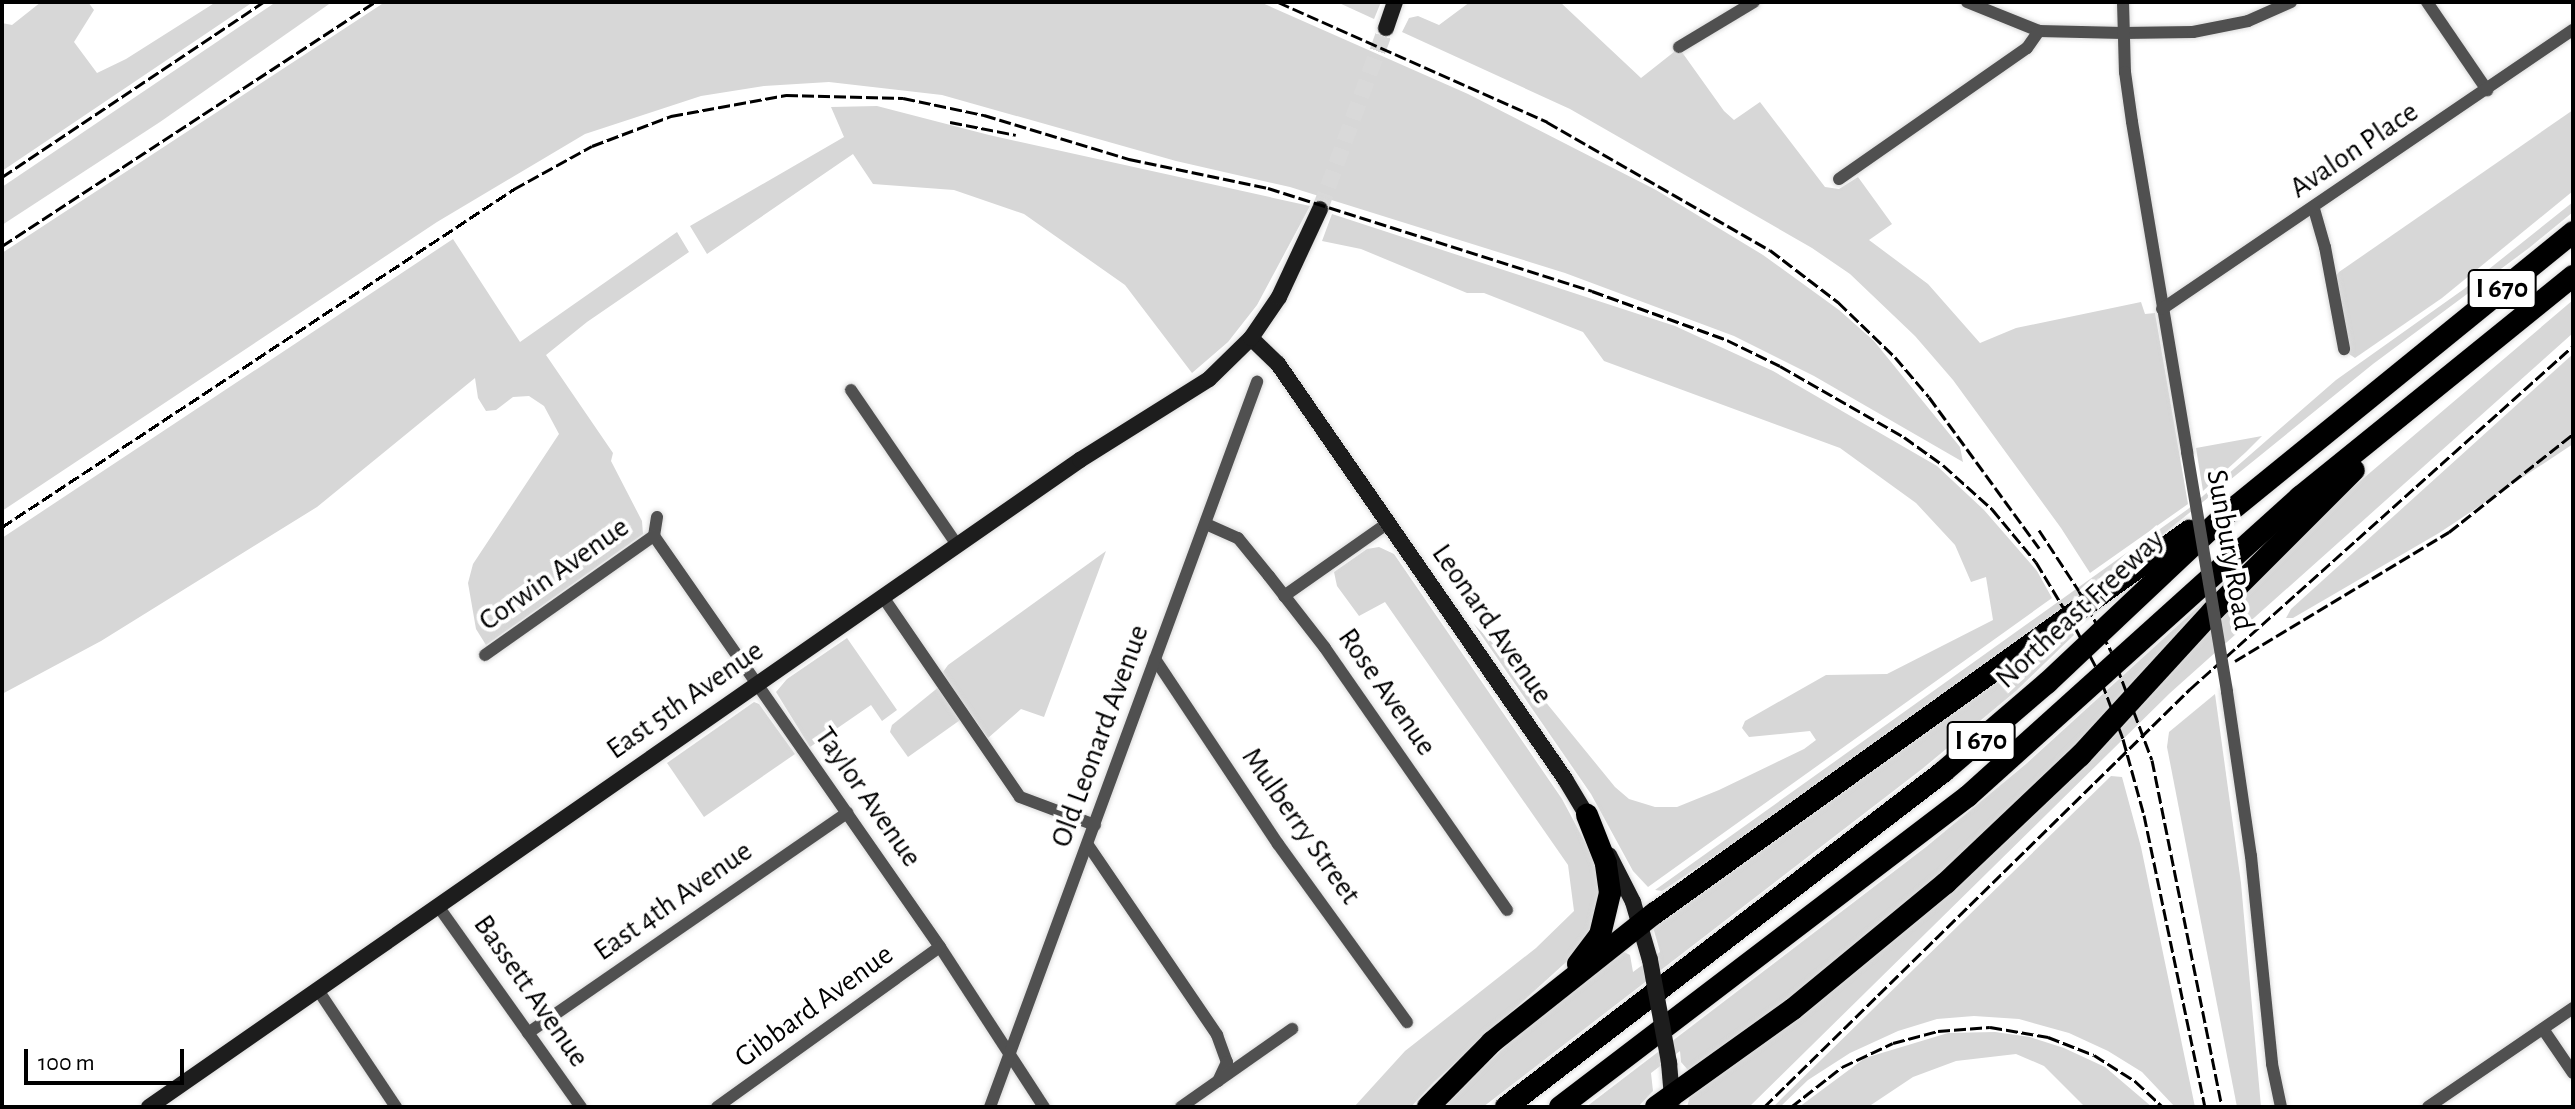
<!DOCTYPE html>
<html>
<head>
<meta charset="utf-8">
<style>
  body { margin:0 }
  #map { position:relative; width:2575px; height:1109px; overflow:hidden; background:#fff; font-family:"Alegreya Sans",sans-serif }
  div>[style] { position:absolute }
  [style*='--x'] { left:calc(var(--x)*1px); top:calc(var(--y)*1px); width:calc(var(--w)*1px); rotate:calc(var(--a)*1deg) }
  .green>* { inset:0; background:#d7d7d7 }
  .secondary-tunnel>* { height:16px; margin-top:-8px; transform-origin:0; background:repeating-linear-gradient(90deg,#d9d9d9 0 16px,transparent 0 24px) }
  .roads { filter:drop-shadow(0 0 2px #dbdbdb) drop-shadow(0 0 2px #dbdbdb) }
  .minor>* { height:12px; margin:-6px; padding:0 6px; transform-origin:6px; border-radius:6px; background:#505050 }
  .secondary>* { height:16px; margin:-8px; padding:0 8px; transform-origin:8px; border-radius:8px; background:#1d1d1d }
  .motorway>* { height:22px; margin:-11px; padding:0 11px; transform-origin:11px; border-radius:11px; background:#000 }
  .rail>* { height:3px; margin-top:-1.5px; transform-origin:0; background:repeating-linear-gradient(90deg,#000 0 12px,transparent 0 16px) }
  .minor-bridge>* { height:12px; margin:-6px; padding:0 6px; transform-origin:6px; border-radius:6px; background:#505050 }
  .secondary-bridge>* { height:16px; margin:-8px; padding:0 8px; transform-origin:8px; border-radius:8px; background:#1d1d1d }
  span { translate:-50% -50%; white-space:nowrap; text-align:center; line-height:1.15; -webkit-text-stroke:8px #fff; paint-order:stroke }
  .shield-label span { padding:2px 6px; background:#fff; border:2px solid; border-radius:6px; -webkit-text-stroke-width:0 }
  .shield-label { font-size:28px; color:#000; font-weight:700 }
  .street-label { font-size:30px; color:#000 }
  .frame { position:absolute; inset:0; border:4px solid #000; pointer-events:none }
  .scale { position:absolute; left:24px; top:1049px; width:160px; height:36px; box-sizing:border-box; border:4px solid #000; border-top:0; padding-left:10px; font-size:24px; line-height:28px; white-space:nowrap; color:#000; -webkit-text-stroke:6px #fff; paint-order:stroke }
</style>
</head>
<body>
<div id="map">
  <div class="green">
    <div style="clip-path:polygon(41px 2px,88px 2px,94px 10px,74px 42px,97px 73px,126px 59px,216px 2px,253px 2px,2px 171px,2px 23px,12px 25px)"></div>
    <div style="clip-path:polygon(276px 2px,332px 2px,160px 122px,2px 225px,2px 187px)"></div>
    <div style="clip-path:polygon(385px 2px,1260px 2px,1468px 94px,1656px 190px,1763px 255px,1839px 310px,1874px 341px,1960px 447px,1963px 462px,1814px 376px,1734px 336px,1565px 273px,1290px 187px,1176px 161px,942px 95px,829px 82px,764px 86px,701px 96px,585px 134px,437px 222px,2px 511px,2px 253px)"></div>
    <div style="clip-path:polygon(1337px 2px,1381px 2px,1374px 19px)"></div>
    <div style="clip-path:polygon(1470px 2px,1560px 2px,1641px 78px,1679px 48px,1724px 111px,1734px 120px,1760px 102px,1825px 187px,1839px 189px,1858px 177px,1892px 224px,1869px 240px,1928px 284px,1980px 343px,2016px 328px,2141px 302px,2145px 314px,2155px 313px,2188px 504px,2090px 573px,2061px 528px,1953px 380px,1915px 336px,1850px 274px,1812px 248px,1570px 109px,1402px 32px,1409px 18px,1418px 16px,1439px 25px)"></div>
    <div style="clip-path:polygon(877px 106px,989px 135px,1310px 206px,1257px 305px,1228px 342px,1192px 373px,1125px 285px,1024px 214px,954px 190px,873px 184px,853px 154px,707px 254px,690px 226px,844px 137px,831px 107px)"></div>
    <div style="clip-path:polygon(2573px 110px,2573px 191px,2442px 298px,2355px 358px,2346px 352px,2333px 280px,2339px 272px)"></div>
    <div style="clip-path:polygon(2573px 202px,2573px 212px,2529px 248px,2373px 364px,2109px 578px,1767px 821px,1662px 891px,1655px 890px,2188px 509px,2336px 380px,2464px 289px)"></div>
    <div style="clip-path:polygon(1332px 214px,1675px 326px,1773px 371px,1937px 466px,1984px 510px,2037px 571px,2052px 598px,1648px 887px,1633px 871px,1591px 794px,1473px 623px,1522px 673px,1615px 787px,1629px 799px,1655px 807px,1677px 807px,1719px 790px,1804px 749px,1816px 740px,1810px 731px,1749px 737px,1742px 728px,1745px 721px,1826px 675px,1887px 674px,1993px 620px,1986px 577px,1971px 582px,1955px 545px,1916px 503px,1840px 448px,1604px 361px,1583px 332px,1484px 293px,1467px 293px,1361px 249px,1322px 241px)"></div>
    <div style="clip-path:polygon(677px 232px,689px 252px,587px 322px,546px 355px,613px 453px,611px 461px,642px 521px,643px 534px,486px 645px,476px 629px,468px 583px,473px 564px,559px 434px,544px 406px,529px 396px,513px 397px,496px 410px,486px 411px,478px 398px,475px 378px,317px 507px,101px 641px,2px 694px,2px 538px,453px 239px,520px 342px)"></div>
    <div style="clip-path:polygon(2573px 300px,2573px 333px,2170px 693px,1749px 1107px,1687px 1107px,1690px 1096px,1825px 995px,2325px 511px)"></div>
    <div style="clip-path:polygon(2573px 354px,2573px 444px,2439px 533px,2293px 618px,2286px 618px,2291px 609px)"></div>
    <div style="clip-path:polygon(2262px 436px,2246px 452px,2203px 491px,2196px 448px)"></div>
    <div style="clip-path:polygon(1379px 547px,1394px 554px,1562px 799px,1601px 872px,1600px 906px,1587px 939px,1575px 954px,1434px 1082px,1411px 1107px,1354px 1107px,1405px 1051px,1536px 948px,1574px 911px,1568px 865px,1385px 602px,1359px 616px,1337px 586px,1334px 572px,1367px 549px)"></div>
    <div style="clip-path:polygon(1106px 551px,1044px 717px,1021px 709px,988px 738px,947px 680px,943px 672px,948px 665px)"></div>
    <div style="clip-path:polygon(2208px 598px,2212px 602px,2041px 784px,1891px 921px,1701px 1068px,1688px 1070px,1681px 1062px,1680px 1051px,1651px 1073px,1653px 1091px,1638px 1107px,1586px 1107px,1926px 847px,2026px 764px)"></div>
    <div style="clip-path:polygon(2067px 624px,2074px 635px,2016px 691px,1922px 769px,1483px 1107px,1441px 1107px,1526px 1027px,1622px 951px,1630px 955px,1633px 972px,1660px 952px,1653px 927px)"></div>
    <div style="clip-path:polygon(847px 638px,897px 710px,882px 721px,871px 705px,810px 747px,776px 692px,787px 679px)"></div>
    <div style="clip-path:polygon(940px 686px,963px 718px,908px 757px,890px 732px,892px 725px)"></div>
    <div style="clip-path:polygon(2215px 694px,2241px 883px,2261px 1107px,2237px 1107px,2167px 747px,2169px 732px)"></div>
    <div style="clip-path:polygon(754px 702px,759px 704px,795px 754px,704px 817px,667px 763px)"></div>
    <div style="clip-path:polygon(2111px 776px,2122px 777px,2141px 847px,2195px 1107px,2175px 1107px,2142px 1072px,2108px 1051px,2069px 1033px,2019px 1019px,1974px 1016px,1937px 1019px,1898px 1031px,1850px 1053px,1808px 1080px,1780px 1107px,1773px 1107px)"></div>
    <div style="clip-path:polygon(1995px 1032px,2030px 1037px,2064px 1048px,2105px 1067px,2152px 1107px,2085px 1107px,2044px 1066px,2016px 1054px,1956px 1061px,1913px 1077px,1868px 1107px,1799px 1107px,1865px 1058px,1948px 1033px)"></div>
  </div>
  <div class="secondary-tunnel">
    <div style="--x:1320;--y:209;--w:193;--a:-70"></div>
  </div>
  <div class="roads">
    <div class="minor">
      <div style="--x:1967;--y:2;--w:78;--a:21.9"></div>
      <div style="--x:2039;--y:31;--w:84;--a:1.4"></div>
      <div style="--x:2123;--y:33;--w:70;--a:-0.8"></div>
      <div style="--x:2193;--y:32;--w:56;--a:-11.3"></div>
      <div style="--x:2248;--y:21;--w:47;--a:-23.8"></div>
      <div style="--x:2123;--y:2;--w:70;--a:88.4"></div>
      <div style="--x:2125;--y:72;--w:50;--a:82"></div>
      <div style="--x:2132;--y:122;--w:335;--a:80.5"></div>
      <div style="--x:2427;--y:2;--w:107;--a:55.7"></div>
      <div style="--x:1679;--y:47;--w:87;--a:-31"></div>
      <div style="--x:1839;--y:179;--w:229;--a:-34.9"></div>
      <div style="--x:2027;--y:48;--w:21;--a:-55"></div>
      <div style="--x:2314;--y:209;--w:40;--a:74"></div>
      <div style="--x:2325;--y:247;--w:104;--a:79.4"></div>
      <div style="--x:2162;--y:309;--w:497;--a:-34.2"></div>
      <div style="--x:851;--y:390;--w:189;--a:55.6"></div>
      <div style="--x:657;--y:517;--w:19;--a:99"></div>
      <div style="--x:654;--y:536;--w:501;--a:55.17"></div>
      <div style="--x:940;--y:947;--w:191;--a:57"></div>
      <div style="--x:1206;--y:524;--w:35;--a:24"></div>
      <div style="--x:1238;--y:538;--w:49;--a:50.8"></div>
      <div style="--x:1269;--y:576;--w:91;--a:52.1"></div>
      <div style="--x:1325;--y:648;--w:319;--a:55.2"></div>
      <div style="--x:1284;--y:596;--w:127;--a:-35.1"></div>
      <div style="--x:883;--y:597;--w:242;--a:55.6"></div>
      <div style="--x:1020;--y:797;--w:80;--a:20.5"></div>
      <div style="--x:485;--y:655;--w:207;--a:-35.2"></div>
      <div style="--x:1155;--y:659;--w:222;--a:56.4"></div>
      <div style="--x:1278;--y:844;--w:220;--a:54.1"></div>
      <div style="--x:2227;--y:692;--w:166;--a:81.7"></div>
      <div style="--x:2251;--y:856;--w:209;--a:84.2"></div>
      <div style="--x:2272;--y:1064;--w:44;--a:78.2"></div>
      <div style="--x:1088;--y:845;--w:230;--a:55.8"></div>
      <div style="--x:1217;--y:1035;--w:29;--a:70"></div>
      <div style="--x:1227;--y:1062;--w:21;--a:115"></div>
      <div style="--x:438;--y:906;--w:247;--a:54.6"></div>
      <div style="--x:318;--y:990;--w:141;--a:56.3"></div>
      <div style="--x:2543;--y:1029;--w:53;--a:55.7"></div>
      <div style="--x:528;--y:1033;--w:388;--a:-34.6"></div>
      <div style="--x:717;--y:1107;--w:274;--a:-35.7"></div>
      <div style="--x:990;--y:1107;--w:773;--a:-69.78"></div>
      <div style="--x:1181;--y:1107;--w:136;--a:-35.1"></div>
      <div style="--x:2428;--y:1107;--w:176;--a:-34.3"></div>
    </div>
    <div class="secondary">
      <div style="--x:1386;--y:28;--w:28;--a:-71"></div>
      <div style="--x:1251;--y:338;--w:37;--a:44"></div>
      <div style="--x:1278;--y:364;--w:505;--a:55.33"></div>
      <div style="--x:1565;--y:779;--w:52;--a:59"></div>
      <div style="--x:1609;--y:855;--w:53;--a:62.9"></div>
      <div style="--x:1633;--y:902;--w:60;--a:73.7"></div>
      <div style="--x:1669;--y:1063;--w:38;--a:85"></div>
      <div style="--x:149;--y:1107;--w:1134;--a:-34.8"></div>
      <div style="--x:1080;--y:460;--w:152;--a:-32.1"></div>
      <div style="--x:1209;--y:379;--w:59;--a:-44.3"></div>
      <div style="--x:1251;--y:338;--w:50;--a:-55.7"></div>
      <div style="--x:1279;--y:297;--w:97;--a:-65"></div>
    </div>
    <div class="motorway">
      <div style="--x:1578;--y:964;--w:36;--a:-53"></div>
      <div style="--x:1600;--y:935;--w:43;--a:-76.6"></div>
      <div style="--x:1610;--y:893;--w:30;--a:-98"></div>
      <div style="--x:1606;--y:863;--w:52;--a:-111.6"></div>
      <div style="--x:1428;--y:1107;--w:91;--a:-45.4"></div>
      <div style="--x:1492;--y:1042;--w:208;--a:-38.4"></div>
      <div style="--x:1655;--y:913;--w:657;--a:-35.58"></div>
      <div style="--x:1506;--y:1107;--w:551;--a:-37.47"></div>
      <div style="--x:1943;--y:772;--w:137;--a:-40.6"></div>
      <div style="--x:2047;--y:683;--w:243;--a:-43.3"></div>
      <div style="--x:2224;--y:516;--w:450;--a:-39.1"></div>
      <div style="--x:1560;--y:1107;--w:513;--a:-37.32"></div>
      <div style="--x:1968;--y:796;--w:447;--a:-42"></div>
      <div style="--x:2300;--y:497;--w:351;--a:-39"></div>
      <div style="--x:1656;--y:1107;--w:168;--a:-35.6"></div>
      <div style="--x:1793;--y:1009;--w:198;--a:-39.5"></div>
      <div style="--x:1946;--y:883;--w:185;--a:-43.5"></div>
      <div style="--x:2080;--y:756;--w:197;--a:-47.5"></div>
      <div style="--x:2213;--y:611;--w:199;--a:-45"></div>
    </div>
  </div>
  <div class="rail">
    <div style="--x:1278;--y:2;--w:295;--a:24"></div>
    <div style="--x:1547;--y:122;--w:257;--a:29.9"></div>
    <div style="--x:1770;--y:250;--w:86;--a:37.4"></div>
    <div style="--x:1838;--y:302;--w:79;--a:44"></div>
    <div style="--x:1895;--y:357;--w:52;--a:49.6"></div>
    <div style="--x:1929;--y:397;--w:187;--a:53.9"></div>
    <div style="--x:950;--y:122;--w:67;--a:11.1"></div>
    <div style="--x:2;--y:177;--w:314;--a:-33.8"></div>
    <div style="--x:2;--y:246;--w:446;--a:-33.2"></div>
    <div style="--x:2;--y:527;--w:614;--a:-33.43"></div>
    <div style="--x:514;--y:189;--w:89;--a:-28.9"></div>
    <div style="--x:592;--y:146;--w:85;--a:-20.8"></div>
    <div style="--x:671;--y:116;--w:117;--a:-10.3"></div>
    <div style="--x:786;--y:95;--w:117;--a:1.5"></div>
    <div style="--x:903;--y:98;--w:83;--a:11.9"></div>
    <div style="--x:984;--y:115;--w:152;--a:16.9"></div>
    <div style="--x:1129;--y:159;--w:142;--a:11.8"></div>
    <div style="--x:1268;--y:188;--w:340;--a:17.6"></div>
    <div style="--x:1592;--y:291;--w:144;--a:19.9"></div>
    <div style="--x:1727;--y:340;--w:59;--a:26.1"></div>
    <div style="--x:1780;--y:366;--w:143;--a:29.8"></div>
    <div style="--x:1904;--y:437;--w:48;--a:35.7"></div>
    <div style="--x:1943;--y:465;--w:66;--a:41.9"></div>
    <div style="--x:1992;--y:509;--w:69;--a:50.3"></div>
    <div style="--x:2036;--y:562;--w:76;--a:59"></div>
    <div style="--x:2075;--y:627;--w:45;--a:62.3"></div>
    <div style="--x:2096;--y:667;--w:77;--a:69.4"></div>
    <div style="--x:2123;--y:739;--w:79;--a:74.6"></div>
    <div style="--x:2144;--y:815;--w:298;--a:78.2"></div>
    <div style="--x:2039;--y:530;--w:73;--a:56.7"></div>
    <div style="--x:2079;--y:591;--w:68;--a:61.9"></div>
    <div style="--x:2111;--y:651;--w:116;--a:69.4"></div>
    <div style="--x:2152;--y:760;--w:354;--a:78.6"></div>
    <div style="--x:2235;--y:661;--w:250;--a:-31.1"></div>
    <div style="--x:2449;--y:532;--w:158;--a:-38.3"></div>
    <div style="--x:1764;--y:1107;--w:597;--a:-44.46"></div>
    <div style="--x:2190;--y:689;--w:514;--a:-41.85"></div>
    <div style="--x:1791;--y:1107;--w:65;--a:-38.1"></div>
    <div style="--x:1842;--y:1067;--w:56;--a:-25.2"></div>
    <div style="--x:1893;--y:1043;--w:47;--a:-14.9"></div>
    <div style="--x:1938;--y:1031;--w:52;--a:-4.4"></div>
    <div style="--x:1990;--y:1027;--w:59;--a:9.8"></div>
    <div style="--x:2048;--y:1037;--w:49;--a:21.4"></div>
    <div style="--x:2094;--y:1055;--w:49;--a:32.4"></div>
    <div style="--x:2135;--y:1081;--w:38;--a:43"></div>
  </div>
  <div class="minor-bridge">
    <div style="--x:2187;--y:452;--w:243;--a:80.5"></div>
  </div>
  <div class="secondary-bridge">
    <div style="--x:1650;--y:960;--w:105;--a:79.5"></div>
  </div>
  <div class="shield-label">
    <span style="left:2502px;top:289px">I 670</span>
    <span style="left:1981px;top:741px">I 670</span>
  </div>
  <div class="street-label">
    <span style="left:2354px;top:150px;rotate:-34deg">Avalon Place</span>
    <span style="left:2230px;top:550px;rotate:80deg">Sunbury Road</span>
    <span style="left:554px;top:574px;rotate:-35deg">Corwin Avenue</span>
    <span style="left:2080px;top:609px;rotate:-43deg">Northeast Freeway</span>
    <span style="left:1492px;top:624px;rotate:55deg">Leonard Avenue</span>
    <span style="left:1387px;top:692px;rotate:55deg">Rose Avenue</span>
    <span style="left:685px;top:700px;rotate:-35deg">East 5th Avenue</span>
    <span style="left:1100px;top:736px;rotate:-70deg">Old Leonard Avenue</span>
    <span style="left:868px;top:797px;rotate:55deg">Taylor Avenue</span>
    <span style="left:1301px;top:826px;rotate:55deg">Mulberry Street</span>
    <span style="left:673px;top:901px;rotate:-35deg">East 4th Avenue</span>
    <span style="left:531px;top:991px;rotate:55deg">Bassett Avenue</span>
    <span style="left:814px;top:1006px;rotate:-36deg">Gibbard Avenue</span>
  </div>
  <div class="frame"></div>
  <div class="scale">100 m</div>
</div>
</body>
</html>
